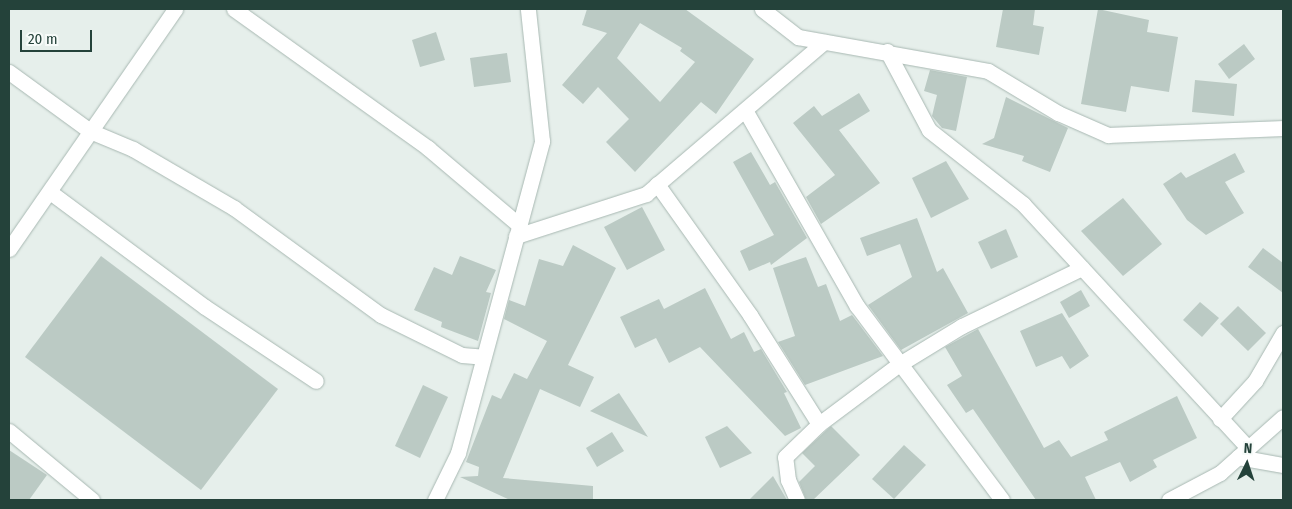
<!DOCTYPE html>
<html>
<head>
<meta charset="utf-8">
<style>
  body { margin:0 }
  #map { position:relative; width:1292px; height:509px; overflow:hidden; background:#e6efeb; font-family:"Fira Sans Condensed",sans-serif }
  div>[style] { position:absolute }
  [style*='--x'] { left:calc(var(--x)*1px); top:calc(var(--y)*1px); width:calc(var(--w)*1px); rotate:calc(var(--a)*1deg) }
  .building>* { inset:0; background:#bbcac4 }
  .roads { filter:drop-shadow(0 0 1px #a8b8b2) drop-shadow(0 0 1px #a8b8b2) }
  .minor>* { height:15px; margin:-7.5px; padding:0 7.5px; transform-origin:7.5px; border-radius:7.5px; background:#fff }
  .tertiary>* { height:15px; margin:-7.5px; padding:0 7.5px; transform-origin:7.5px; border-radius:7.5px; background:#fff }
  span { translate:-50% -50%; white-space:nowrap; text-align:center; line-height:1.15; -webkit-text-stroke:4px #f7fbf9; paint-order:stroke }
  .frame { position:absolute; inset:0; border:10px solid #24423a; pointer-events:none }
  .north { position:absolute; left:1222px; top:439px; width:50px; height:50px; -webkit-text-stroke:4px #f7fbf9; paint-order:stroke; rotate:4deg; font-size:14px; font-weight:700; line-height:20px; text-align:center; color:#24423a }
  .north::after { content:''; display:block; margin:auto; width:18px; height:22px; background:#24423a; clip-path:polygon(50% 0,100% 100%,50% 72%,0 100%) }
  .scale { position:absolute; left:20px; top:30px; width:72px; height:22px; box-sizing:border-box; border:2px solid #24423a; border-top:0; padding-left:6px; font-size:15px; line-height:18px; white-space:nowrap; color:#24423a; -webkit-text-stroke:4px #f7fbf9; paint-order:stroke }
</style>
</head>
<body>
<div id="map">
  <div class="building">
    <div style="clip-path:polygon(evenodd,587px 9px,685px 9px,754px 59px,716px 114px,701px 102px,635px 172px,606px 142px,629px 119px,598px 87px,583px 104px,562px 85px,607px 33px,582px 25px,587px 9px,640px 23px,682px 48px,680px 51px,695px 62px,660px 102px,617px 58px,640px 23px)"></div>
    <div style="clip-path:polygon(1003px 9px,1035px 9px,1033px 25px,1044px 27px,1039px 55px,996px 47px)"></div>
    <div style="clip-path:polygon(1098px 9px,1149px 20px,1147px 32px,1178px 37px,1169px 92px,1131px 86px,1126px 112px,1081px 104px)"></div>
    <div style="clip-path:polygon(436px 32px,445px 60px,420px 67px,412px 40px)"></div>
    <div style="clip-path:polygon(1244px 44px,1255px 59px,1229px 79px,1218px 64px)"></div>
    <div style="clip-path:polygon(507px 53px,511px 82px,474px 87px,470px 58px)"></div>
    <div style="clip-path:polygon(930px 70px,967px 77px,956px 131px,942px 128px,932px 116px,937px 95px,924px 91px)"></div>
    <div style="clip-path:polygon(1195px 80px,1237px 84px,1234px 116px,1192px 112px)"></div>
    <div style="clip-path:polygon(859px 93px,870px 111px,839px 130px,880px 183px,821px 224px,806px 197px,835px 175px,793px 123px,814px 106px,822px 116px)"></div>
    <div style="clip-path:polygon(1006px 97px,1068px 128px,1050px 172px,1022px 161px,1024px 156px,982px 144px,994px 138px)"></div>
    <div style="clip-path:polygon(751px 152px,770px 185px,775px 182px,807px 238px,771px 265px,770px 262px,749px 271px,740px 251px,774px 235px,733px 162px)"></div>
    <div style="clip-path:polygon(1235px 153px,1245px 172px,1225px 182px,1244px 213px,1206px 235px,1187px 220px,1163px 184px,1181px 172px,1186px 178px)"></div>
    <div style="clip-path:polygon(946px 161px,969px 199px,931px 218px,912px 178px)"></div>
    <div style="clip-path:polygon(1123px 198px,1162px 244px,1123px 276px,1081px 231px)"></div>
    <div style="clip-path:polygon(642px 207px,665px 250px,627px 270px,604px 227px)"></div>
    <div style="clip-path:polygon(917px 218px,937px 272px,943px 268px,968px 313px,901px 350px,868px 305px,912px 277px,900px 244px,867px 256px,860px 238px)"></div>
    <div style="clip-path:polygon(1006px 229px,1018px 257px,991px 269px,978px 242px)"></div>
    <div style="clip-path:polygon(573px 245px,616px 268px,568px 365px,594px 377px,580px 407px,540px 389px,503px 478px,593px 486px,593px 500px,510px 500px,460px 477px,478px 476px,479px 467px,466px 462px,492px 395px,501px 399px,514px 373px,527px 379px,547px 341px,504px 319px,509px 300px,525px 306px,539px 259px,563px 266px)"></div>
    <div style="clip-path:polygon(1263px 248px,1283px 263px,1283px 293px,1248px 267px)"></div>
    <div style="clip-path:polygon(101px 256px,278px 389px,201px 490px,25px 357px)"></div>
    <div style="clip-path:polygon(460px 256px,496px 270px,486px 292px,491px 293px,478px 341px,441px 327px,442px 322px,414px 310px,434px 267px,452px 275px)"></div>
    <div style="clip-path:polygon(806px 257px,818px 287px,826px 284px,840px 321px,852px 315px,883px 356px,805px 385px,778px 342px,795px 336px,773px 268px)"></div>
    <div style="clip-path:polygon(705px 288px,731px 339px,744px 332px,754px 352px,761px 349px,787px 392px,784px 393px,801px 428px,785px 436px,700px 347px,669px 363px,656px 338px,635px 348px,620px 317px,659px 299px,664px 309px)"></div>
    <div style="clip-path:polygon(1081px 290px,1090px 306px,1069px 318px,1060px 302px)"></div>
    <div style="clip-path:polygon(1200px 302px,1219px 318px,1202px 337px,1183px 320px)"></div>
    <div style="clip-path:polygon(1238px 306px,1266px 333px,1248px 351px,1220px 324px)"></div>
    <div style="clip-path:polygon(1062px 313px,1089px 356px,1070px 369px,1062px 356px,1036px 367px,1020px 331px)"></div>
    <div style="clip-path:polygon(978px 329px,1044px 448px,1059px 440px,1071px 457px,1108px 440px,1104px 432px,1177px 396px,1197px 438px,1153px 460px,1157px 467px,1130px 482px,1120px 462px,1085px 477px,1096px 500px,1036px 500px,973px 409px,966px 413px,947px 385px,962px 376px,945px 347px)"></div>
    <div style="clip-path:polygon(423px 385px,448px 397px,420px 458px,395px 446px)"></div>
    <div style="clip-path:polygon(619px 393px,648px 437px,590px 411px)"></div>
    <div style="clip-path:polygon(727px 426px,752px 453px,720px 468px,705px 437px)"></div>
    <div style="clip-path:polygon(831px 426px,860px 455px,813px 500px,806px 500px,799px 482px,815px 466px,802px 453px)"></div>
    <div style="clip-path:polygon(612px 432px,624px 451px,597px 467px,586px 448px)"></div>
    <div style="clip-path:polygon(904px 445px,926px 465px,894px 499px,872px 479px)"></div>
    <div style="clip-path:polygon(9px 450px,47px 475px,29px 500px,9px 500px)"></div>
    <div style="clip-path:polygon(773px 476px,787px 500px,749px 500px)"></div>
  </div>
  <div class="roads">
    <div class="minor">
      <div style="--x:234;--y:9;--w:239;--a:35.6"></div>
      <div style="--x:428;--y:148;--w:119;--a:40.2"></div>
      <div style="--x:762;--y:9;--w:46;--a:37.9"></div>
      <div style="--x:798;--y:37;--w:193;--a:10.1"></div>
      <div style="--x:988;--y:71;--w:82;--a:31"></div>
      <div style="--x:1058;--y:113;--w:55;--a:23.7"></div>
      <div style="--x:1108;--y:135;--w:175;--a:-2.3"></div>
      <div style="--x:887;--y:51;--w:89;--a:62"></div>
      <div style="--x:929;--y:130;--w:120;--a:38.2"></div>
      <div style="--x:1023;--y:204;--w:332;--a:47.3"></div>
      <div style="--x:9;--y:72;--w:100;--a:36.1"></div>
      <div style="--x:90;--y:131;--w:47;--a:22.7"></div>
      <div style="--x:133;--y:149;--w:117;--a:30.3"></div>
      <div style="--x:234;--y:208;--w:182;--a:36.1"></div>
      <div style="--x:381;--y:315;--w:90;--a:26.3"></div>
      <div style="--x:462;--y:355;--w:21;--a:5"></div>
      <div style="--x:745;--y:110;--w:226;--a:60.3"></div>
      <div style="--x:857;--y:306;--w:242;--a:53.2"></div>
      <div style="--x:657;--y:184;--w:161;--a:54.6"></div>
      <div style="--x:750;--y:315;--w:129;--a:57.7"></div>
      <div style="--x:50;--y:192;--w:193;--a:36.6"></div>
      <div style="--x:205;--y:307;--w:133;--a:33.7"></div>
      <div style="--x:516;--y:236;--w:137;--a:-17.9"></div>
      <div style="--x:646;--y:194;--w:234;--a:-40.5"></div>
      <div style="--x:9;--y:249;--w:292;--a:-55.3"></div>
      <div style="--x:1220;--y:419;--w:52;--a:-47.4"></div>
      <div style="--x:1255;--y:381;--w:56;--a:-59.7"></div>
      <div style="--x:1238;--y:457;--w:46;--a:10.1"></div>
      <div style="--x:435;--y:500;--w:52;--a:-63.9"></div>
      <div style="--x:458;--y:453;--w:323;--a:-74.9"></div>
      <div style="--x:542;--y:141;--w:133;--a:-96.1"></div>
      <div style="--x:797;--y:500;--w:22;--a:-114"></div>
      <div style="--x:788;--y:480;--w:23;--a:-97"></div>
      <div style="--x:785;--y:457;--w:47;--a:-44.1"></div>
      <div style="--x:819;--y:424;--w:99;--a:-36.8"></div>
      <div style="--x:898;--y:365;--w:75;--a:-31.4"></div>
      <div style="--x:962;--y:326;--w:133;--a:-25.8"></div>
      <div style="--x:1169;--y:500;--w:58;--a:-27.9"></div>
      <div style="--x:1220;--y:473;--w:84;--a:-41.6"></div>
    </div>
    <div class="tertiary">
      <div style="--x:9;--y:431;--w:108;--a:39.7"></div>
    </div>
  </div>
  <div class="frame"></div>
  <div class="north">N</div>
  <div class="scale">20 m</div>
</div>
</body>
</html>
